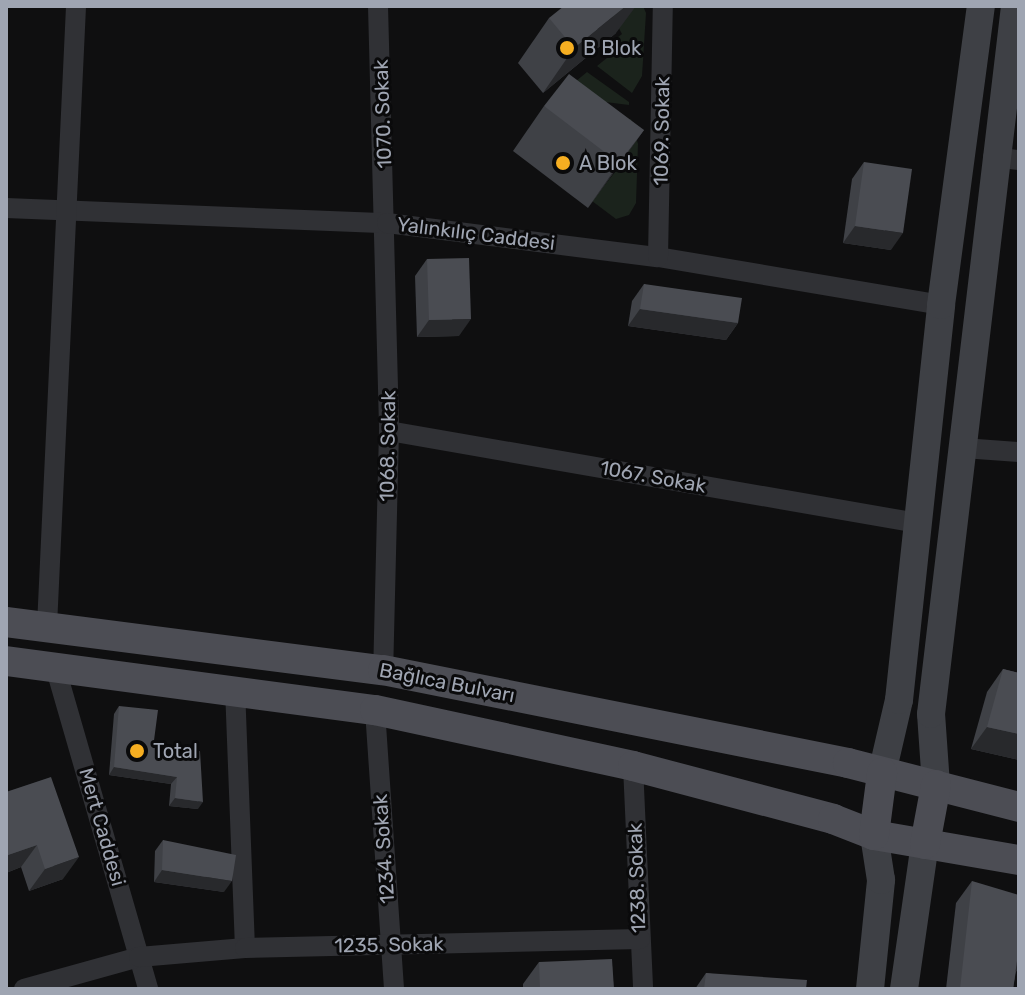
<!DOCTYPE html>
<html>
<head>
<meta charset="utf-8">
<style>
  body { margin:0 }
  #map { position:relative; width:1025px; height:995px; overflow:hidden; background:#0f0f10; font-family:Rubik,sans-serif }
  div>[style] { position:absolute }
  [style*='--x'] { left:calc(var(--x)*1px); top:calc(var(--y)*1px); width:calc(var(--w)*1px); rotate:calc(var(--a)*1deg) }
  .green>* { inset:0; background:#1b231c }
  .minor>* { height:20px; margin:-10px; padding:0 10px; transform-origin:10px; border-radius:10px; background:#303135 }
  .secondary>* { height:28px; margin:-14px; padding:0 14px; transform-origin:14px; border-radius:14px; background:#3e4045 }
  .primary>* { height:30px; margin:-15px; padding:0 15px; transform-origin:15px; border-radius:15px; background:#4c4d54 }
  .wall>* { inset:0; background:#3f4146 }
  .shaded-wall>* { inset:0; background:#28292c }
  .building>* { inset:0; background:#4a4c52 }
  .dots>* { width:22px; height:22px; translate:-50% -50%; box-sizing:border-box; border:4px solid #0a0a0b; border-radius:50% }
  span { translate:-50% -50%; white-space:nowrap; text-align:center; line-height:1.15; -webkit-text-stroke:6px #0a0a0b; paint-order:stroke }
  .poi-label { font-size:20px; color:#9fa5b2 }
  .left { translate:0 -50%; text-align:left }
  .street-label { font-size:20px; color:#9fa5b2 }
  .frame { position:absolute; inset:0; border:8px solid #9fa5b2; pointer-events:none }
</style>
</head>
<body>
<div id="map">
  <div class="green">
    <div style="clip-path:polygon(607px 6px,643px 6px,646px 13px,642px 76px,632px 93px,597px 66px,618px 49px,613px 41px,622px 34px)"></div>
    <div style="clip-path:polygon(587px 72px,629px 102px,629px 105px,558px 96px)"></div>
    <div style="clip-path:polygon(631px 119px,638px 144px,636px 203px,629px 215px,616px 219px,592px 201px,623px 162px,592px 134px)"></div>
  </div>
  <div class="minor">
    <div style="--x:378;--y:6;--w:425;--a:88.5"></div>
    <div style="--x:389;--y:431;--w:239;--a:91.4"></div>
    <div style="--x:993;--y:157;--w:26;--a:7"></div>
    <div style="--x:6;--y:208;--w:381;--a:2.3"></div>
    <div style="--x:387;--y:223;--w:273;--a:7.2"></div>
    <div style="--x:658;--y:257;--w:287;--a:9.6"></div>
    <div style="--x:658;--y:257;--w:251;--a:-88.9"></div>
    <div style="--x:389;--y:431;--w:536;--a:9.88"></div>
    <div style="--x:963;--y:448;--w:56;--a:4.1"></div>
    <div style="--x:47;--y:626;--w:621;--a:-87.32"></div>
    <div style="--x:55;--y:666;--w:336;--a:73.9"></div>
    <div style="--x:235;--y:688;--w:260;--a:87.8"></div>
    <div style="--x:375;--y:710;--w:280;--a:86.1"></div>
    <div style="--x:633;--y:766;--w:223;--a:87.4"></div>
    <div style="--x:24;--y:989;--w:119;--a:-15.5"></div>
    <div style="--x:139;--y:957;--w:106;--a:-4.9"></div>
    <div style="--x:245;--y:948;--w:395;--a:-1.3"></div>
  </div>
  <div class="secondary">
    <div style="--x:882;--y:773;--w:75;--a:-76.9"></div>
    <div style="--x:899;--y:700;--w:397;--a:-83.9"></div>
    <div style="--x:941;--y:305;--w:302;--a:-82.4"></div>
    <div style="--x:936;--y:785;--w:71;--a:-94"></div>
    <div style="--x:931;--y:714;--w:713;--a:-83.23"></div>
    <div style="--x:870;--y:989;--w:110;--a:-84.2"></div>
    <div style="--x:881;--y:880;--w:46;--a:-98.8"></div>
    <div style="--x:904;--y:989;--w:147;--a:-81.8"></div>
  </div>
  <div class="primary">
    <div style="--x:6;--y:622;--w:380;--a:7.3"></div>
    <div style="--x:383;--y:670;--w:474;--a:11.3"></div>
    <div style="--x:848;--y:763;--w:177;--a:14.4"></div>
    <div style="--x:6;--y:661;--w:372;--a:7.6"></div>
    <div style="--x:375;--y:710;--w:264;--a:12.2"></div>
    <div style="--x:633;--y:766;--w:207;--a:14.8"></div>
    <div style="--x:833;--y:819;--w:44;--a:21.3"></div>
    <div style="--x:874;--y:835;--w:147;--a:9.8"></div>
    <div style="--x:874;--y:835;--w:63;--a:-82.6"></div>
    <div style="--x:925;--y:844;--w:60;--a:-79.4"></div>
  </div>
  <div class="wall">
    <div style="clip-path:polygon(549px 18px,616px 33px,543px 93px,518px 63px)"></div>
    <div style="clip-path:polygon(544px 106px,644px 130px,588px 208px,513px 151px)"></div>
    <div style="clip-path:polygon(864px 162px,891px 250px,843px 243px,852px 179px)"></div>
    <div style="clip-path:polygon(427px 259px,459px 336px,417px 337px,415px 276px)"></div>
    <div style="clip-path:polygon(644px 284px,738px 323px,726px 340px,628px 326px,632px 301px)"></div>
    <div style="clip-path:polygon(1003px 669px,1019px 673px,1019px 760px,971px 749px,987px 692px)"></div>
    <div style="clip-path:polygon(119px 706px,153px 748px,200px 751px,198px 809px,169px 806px,171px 784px,109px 775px,114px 714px)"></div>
    <div style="clip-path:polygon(6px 792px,63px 879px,29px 891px,21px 867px,6px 873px)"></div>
    <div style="clip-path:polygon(163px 840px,224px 892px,154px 882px,155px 851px)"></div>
    <div style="clip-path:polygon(972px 881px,1016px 971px,1013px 989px,946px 989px,956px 903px)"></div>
    <div style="clip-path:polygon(539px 962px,614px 989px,523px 989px,523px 984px)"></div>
    <div style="clip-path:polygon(706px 973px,806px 989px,695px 989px)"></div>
  </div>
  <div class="shaded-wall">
    <div style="clip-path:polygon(626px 6px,636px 6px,616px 33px,543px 93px,574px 48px)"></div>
    <div style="clip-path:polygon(644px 130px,612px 175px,588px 208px,619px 163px)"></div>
    <div style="clip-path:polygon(855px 226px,903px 233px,891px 250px,843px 243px)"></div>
    <div style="clip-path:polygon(640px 309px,738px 323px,726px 340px,628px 326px)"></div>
    <div style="clip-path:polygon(471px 319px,459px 336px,417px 337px,429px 320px)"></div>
    <div style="clip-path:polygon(987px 727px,1019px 734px,1019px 760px,971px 749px)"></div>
    <div style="clip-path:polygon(114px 767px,177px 777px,171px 784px,109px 775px)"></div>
    <div style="clip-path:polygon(175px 798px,203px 802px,198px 809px,169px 806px)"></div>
    <div style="clip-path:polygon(37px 845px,21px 867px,6px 873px,6px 858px,8px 855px)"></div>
    <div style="clip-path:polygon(79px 857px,63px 879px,29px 891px,45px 869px)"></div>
    <div style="clip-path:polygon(162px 870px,232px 881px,224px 892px,154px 882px)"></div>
    <div style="clip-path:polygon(1019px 946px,1019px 972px,1004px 968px)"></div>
  </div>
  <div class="building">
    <div style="clip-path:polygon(564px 6px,626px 6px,574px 48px,549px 18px)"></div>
    <div style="clip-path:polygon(569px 74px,644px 130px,619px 163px,544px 106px)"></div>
    <div style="clip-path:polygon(864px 162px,912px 169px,903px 233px,855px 226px)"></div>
    <div style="clip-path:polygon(469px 258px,471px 319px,429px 320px,427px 259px)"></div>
    <div style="clip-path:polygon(644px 284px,742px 298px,738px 323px,640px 309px)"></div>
    <div style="clip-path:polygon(1003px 669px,1019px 673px,1019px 734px,987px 727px)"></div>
    <div style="clip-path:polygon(119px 706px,158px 710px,153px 748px,200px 751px,203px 802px,175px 798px,177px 777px,114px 767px)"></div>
    <div style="clip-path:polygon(51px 777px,79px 857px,45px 869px,37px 845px,8px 855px,6px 849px,6px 792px)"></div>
    <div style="clip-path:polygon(163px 840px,236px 855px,232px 881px,162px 870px)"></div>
    <div style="clip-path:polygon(972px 881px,1019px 895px,1019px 947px,1013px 989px,960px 989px)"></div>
    <div style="clip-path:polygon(612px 959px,614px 989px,540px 989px,539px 962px)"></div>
    <div style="clip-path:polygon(706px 973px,807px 980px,806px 989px,704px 989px)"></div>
  </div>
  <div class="dots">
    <div style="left:567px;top:48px;background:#f6ae21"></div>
    <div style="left:563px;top:163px;background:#f6ae21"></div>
    <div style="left:137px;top:751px;background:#f6ae21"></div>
  </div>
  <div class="poi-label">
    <span class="left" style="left:583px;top:48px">B Blok</span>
    <span class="left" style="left:579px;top:163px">A Blok</span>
    <span class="left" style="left:153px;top:751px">Total</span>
  </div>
  <div class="street-label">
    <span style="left:383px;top:114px;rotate:-92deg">1070. Sokak</span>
    <span style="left:662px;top:131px;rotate:-89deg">1069. Sokak</span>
    <span style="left:476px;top:234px;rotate:7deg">Yalınkılıç Caddesi</span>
    <span style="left:388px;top:446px;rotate:-89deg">1068. Sokak</span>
    <span style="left:653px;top:477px;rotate:10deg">1067. Sokak</span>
    <span style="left:447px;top:683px;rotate:11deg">Bağlıca Bulvarı</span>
    <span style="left:102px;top:827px;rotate:74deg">Mert Caddesi</span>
    <span style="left:384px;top:849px;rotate:-94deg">1234. Sokak</span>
    <span style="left:637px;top:878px;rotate:-92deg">1238. Sokak</span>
    <span style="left:389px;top:945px;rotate:-1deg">1235. Sokak</span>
  </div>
  <div class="frame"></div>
</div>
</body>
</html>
